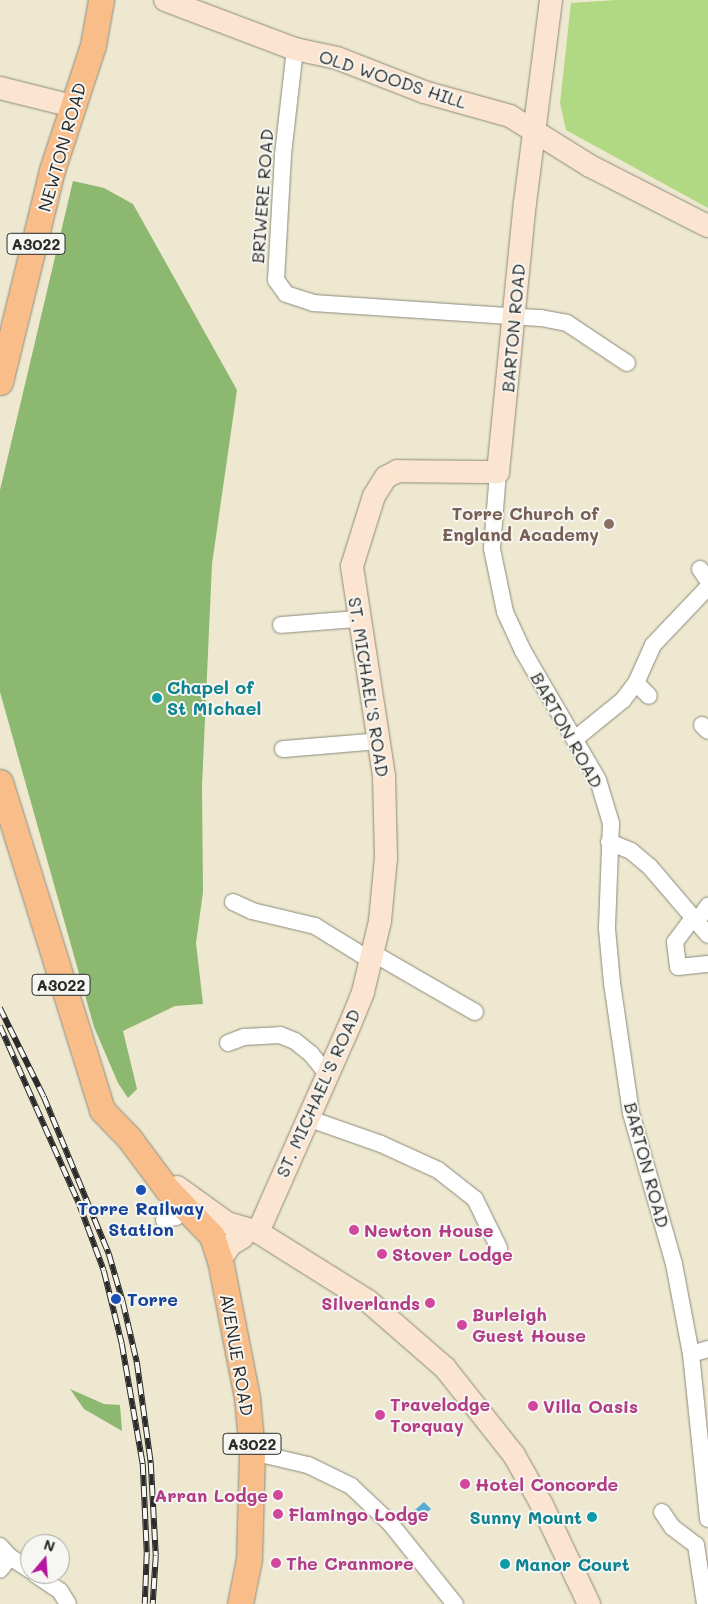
<!DOCTYPE html>
<html>
<head>
<meta charset="utf-8">
<style>
  body { margin:0 }
  #map { position:relative; width:708px; height:1604px; overflow:hidden; background:#ede8cf; font-family:Mali,sans-serif }
  div>[style] { position:absolute }
  [style*='--x'] { left:calc(var(--x)*1px); top:calc(var(--y)*1px); width:calc(var(--w)*1px); rotate:calc(var(--a)*1deg) }
  .green>* { inset:0; background:#b1d882 }
  .forest>* { inset:0; background:#8cb870 }
  .water>* { inset:0; background:#57aad3 }
  .roads { filter:drop-shadow(0 0 1px #8c8a7d) drop-shadow(0 0 1px #8c8a7d) }
  .street>* { height:16px; margin:-8px; padding:0 8px; transform-origin:8px; border-radius:8px; background:#fff }
  .secondary>* { height:22px; margin:-11px; padding:0 11px; transform-origin:11px; border-radius:11px; background:#fce5d0 }
  .primary>* { height:25px; margin:-12.5px; padding:0 12.5px; transform-origin:12.5px; border-radius:12.5px; background:#f8bd89 }
  .rail>* { height:5.5px; margin-top:-2.75px; transform-origin:0; background:repeating-linear-gradient(90deg,#f6f6f2 0 11px,#2b2b2b 0 22px); box-sizing:border-box; border-block:1px solid #2b2b2b }
  .dots>* { width:14px; height:14px; translate:-50% -50%; box-sizing:border-box; border:2px solid #f6f6f2; border-radius:50% }
  span { translate:-50% -50%; white-space:nowrap; text-align:center; line-height:1.15; -webkit-text-stroke:4px #f6f6f2; paint-order:stroke }
  .shield-label span { padding:1px 4px; background:#f6f6f2; border:1px solid; border-radius:4px; -webkit-text-stroke-width:0 }
  .shield-label { font-size:16px; color:#2b2b2b; font-weight:700 }
  .street-label { font-size:18px; color:#2b2b2b }
  .education-label { font-size:18px; color:#785e54; font-weight:700 }
  .right { translate:-100% -50%; text-align:right }
  .culture-label { font-size:18px; color:#0d838f; font-weight:700 }
  .left { translate:0 -50%; text-align:left }
  .transit-label { font-size:18px; color:#164399; font-weight:700 }
  .hotel-label { font-size:18px; color:#b23c85; font-weight:700 }
  .north { position:absolute; left:20px; top:1534px; width:50px; height:50px; box-sizing:border-box; background:#f6f6f2; border:1px solid #a5a5a2; border-radius:50%; rotate:18deg; font-size:14px; font-weight:700; line-height:20px; text-align:center; color:#2b2b2b }
  .north::after { content:''; display:block; margin:auto; width:18px; height:22px; background:#b5179e; clip-path:polygon(50% 0,100% 100%,50% 72%,0 100%) }
</style>
</head>
<body>
<div id="map">
  <div class="green">
    <div style="clip-path:polygon(616px 0,708px 0,708px 208px,566px 130px,560px 103px,571px 3px)"></div>
  </div>
  <div class="forest">
    <div style="clip-path:polygon(73px 181px,104px 188px,133px 204px,237px 390px,212px 564px,202px 786px,203px 892px,196px 943px,203px 1004px,175px 1006px,123px 1031px,137px 1089px,128px 1098px,118px 1083px,94px 1027px,0 692px,0 490px)"></div>
    <div style="clip-path:polygon(70px 1389px,104px 1404px,120px 1405px,122px 1431px,84px 1409px)"></div>
  </div>
  <div class="water">
    <div style="clip-path:polygon(424px 1502px,431px 1509px,415px 1523px,408px 1516px)"></div>
  </div>
  <div class="roads">
    <div class="street">
      <div style="--x:295;--y:49;--w:107;--a:96.5"></div>
      <div style="--x:283;--y:155;--w:125;--a:93.2"></div>
      <div style="--x:276;--y:280;--w:17;--a:54"></div>
      <div style="--x:286;--y:294;--w:28;--a:18"></div>
      <div style="--x:313;--y:303;--w:228;--a:3.8"></div>
      <div style="--x:541;--y:318;--w:26;--a:11"></div>
      <div style="--x:567;--y:323;--w:72;--a:33.7"></div>
      <div style="--x:498;--y:472;--w:77;--a:94.5"></div>
      <div style="--x:492;--y:549;--w:64;--a:78.3"></div>
      <div style="--x:505;--y:612;--w:43;--a:65.2"></div>
      <div style="--x:523;--y:651;--w:149;--a:59.8"></div>
      <div style="--x:598;--y:780;--w:45;--a:73.2"></div>
      <div style="--x:611;--y:823;--w:106;--a:92.2"></div>
      <div style="--x:607;--y:929;--w:54;--a:84.7"></div>
      <div style="--x:612;--y:983;--w:131;--a:81.7"></div>
      <div style="--x:631;--y:1113;--w:157;--a:74.1"></div>
      <div style="--x:674;--y:1264;--w:92;--a:79.3"></div>
      <div style="--x:691;--y:1354;--w:166;--a:84.1"></div>
      <div style="--x:700;--y:569;--w:14;--a:56"></div>
      <div style="--x:281;--y:625;--w:77;--a:-4.5"></div>
      <div style="--x:636;--y:683;--w:18;--a:45"></div>
      <div style="--x:702;--y:725;--w:8;--a:45"></div>
      <div style="--x:575;--y:739;--w:62;--a:-39.1"></div>
      <div style="--x:623;--y:700;--w:21;--a:-53"></div>
      <div style="--x:636;--y:683;--w:42;--a:-65.9"></div>
      <div style="--x:653;--y:645;--w:80;--a:-46.5"></div>
      <div style="--x:283;--y:749;--w:97;--a:-4.7"></div>
      <div style="--x:609;--y:842;--w:24;--a:22"></div>
      <div style="--x:631;--y:851;--w:25;--a:40"></div>
      <div style="--x:650;--y:867;--w:89;--a:49.5"></div>
      <div style="--x:233;--y:902;--w:21;--a:25"></div>
      <div style="--x:252;--y:911;--w:65;--a:13.4"></div>
      <div style="--x:315;--y:926;--w:65;--a:31.7"></div>
      <div style="--x:693;--y:918;--w:30;--a:127"></div>
      <div style="--x:675;--y:942;--w:25;--a:83"></div>
      <div style="--x:678;--y:967;--w:30;--a:-6"></div>
      <div style="--x:697;--y:921;--w:19;--a:-54"></div>
      <div style="--x:371;--y:952;--w:120;--a:30"></div>
      <div style="--x:228;--y:1043;--w:17;--a:-21"></div>
      <div style="--x:244;--y:1037;--w:36;--a:-3"></div>
      <div style="--x:280;--y:1035;--w:16;--a:22"></div>
      <div style="--x:295;--y:1041;--w:21;--a:39"></div>
      <div style="--x:311;--y:1054;--w:27;--a:51"></div>
      <div style="--x:310;--y:1119;--w:75;--a:19.4"></div>
      <div style="--x:381;--y:1144;--w:63;--a:24.5"></div>
      <div style="--x:438;--y:1170;--w:47;--a:38.1"></div>
      <div style="--x:475;--y:1199;--w:55;--a:63.9"></div>
      <div style="--x:164;--y:1220;--w:12;--a:-14"></div>
      <div style="--x:176;--y:1217;--w:14;--a:-51"></div>
      <div style="--x:691;--y:1354;--w:18;--a:-16"></div>
      <div style="--x:252;--y:1452;--w:57;--a:13.1"></div>
      <div style="--x:308;--y:1465;--w:48;--a:26"></div>
      <div style="--x:351;--y:1486;--w:54;--a:43.5"></div>
      <div style="--x:390;--y:1523;--w:104;--a:51.3"></div>
      <div style="--x:662;--y:1512;--w:18;--a:56"></div>
      <div style="--x:672;--y:1527;--w:30;--a:37"></div>
      <div style="--x:696;--y:1545;--w:60;--a:81.3"></div>
      <div style="--x:0;--y:1546;--w:15;--a:48"></div>
      <div style="--x:10;--y:1557;--w:16;--a:128"></div>
      <div style="--x:10;--y:1557;--w:24;--a:33"></div>
      <div style="--x:35;--y:1574;--w:30;--a:34"></div>
      <div style="--x:60;--y:1591;--w:15;--a:58"></div>
    </div>
    <div class="secondary">
      <div style="--x:165;--y:0;--w:139;--a:20.7"></div>
      <div style="--x:295;--y:49;--w:43;--a:12.1"></div>
      <div style="--x:337;--y:58;--w:93;--a:21.3"></div>
      <div style="--x:424;--y:92;--w:89;--a:15.6"></div>
      <div style="--x:510;--y:116;--w:94;--a:32"></div>
      <div style="--x:590;--y:166;--w:132;--a:27"></div>
      <div style="--x:0;--y:88;--w:74;--a:14"></div>
      <div style="--x:177;--y:1187;--w:62;--a:35.8"></div>
      <div style="--x:227;--y:1223;--w:32;--a:16"></div>
      <div style="--x:258;--y:1232;--w:130;--a:32.1"></div>
      <div style="--x:368;--y:1301;--w:102;--a:41"></div>
      <div style="--x:445;--y:1368;--w:111;--a:51.6"></div>
      <div style="--x:514;--y:1455;--w:57;--a:60.8"></div>
      <div style="--x:542;--y:1505;--w:110;--a:64.6"></div>
      <div style="--x:258;--y:1232;--w:224;--a:-66.1"></div>
      <div style="--x:349;--y:1027;--w:38;--a:-68"></div>
      <div style="--x:363;--y:992;--w:73;--a:-76.5"></div>
      <div style="--x:380;--y:921;--w:63;--a:-84.6"></div>
      <div style="--x:386;--y:858;--w:82;--a:-91.4"></div>
      <div style="--x:384;--y:776;--w:212;--a:-98.7"></div>
      <div style="--x:352;--y:566;--w:73;--a:-72.6"></div>
      <div style="--x:374;--y:496;--w:22;--a:-58"></div>
      <div style="--x:386;--y:477;--w:13;--a:-27"></div>
      <div style="--x:398;--y:471;--w:100;--a:0.6"></div>
      <div style="--x:498;--y:472;--w:270;--a:-84.3"></div>
      <div style="--x:525;--y:203;--w:205;--a:-82.7"></div>
      <div style="--x:220;--y:1260;--w:18;--a:-56"></div>
      <div style="--x:230;--y:1245;--w:15;--a:-32"></div>
    </div>
    <div class="primary">
      <div style="--x:0;--y:382;--w:218;--a:-76.2"></div>
      <div style="--x:52;--y:170;--w:132;--a:-71.8"></div>
      <div style="--x:93;--y:45;--w:46;--a:-79.9"></div>
      <div style="--x:0;--y:782;--w:343;--a:72.7"></div>
      <div style="--x:102;--y:1110;--w:39;--a:46"></div>
      <div style="--x:129;--y:1138;--w:64;--a:53.3"></div>
      <div style="--x:167;--y:1189;--w:65;--a:46.2"></div>
      <div style="--x:212;--y:1236;--w:25;--a:72"></div>
      <div style="--x:220;--y:1260;--w:141;--a:78.9"></div>
      <div style="--x:247;--y:1398;--w:54;--a:84.7"></div>
      <div style="--x:252;--y:1452;--w:107;--a:91.6"></div>
      <div style="--x:249;--y:1559;--w:46;--a:101.3"></div>
    </div>
  </div>
  <div class="rail">
    <div style="--x:0;--y:1008;--w:99;--a:63.7"></div>
    <div style="--x:44;--y:1097;--w:170;--a:67.5"></div>
    <div style="--x:109;--y:1254;--w:50;--a:73.7"></div>
    <div style="--x:123;--y:1302;--w:62;--a:76.9"></div>
    <div style="--x:137;--y:1362;--w:102;--a:82.1"></div>
    <div style="--x:151;--y:1463;--w:93;--a:86.9"></div>
    <div style="--x:156;--y:1556;--w:48;--a:93.6"></div>
    <div style="--x:0;--y:1026;--w:197;--a:66"></div>
    <div style="--x:80;--y:1206;--w:69;--a:69.7"></div>
    <div style="--x:104;--y:1271;--w:75;--a:76.1"></div>
    <div style="--x:122;--y:1344;--w:122;--a:80.1"></div>
    <div style="--x:143;--y:1464;--w:89;--a:87.4"></div>
    <div style="--x:147;--y:1553;--w:51;--a:92.2"></div>
  </div>
  <div class="dots">
    <div style="left:609px;top:524px;background:#8d6e63"></div>
    <div style="left:157px;top:698px;background:#0f9aa8"></div>
    <div style="left:141px;top:1190px;background:#1a4fb4"></div>
    <div style="left:354px;top:1230px;background:#d1479c"></div>
    <div style="left:382px;top:1254px;background:#d1479c"></div>
    <div style="left:116px;top:1299px;background:#1a4fb4"></div>
    <div style="left:430px;top:1303px;background:#d1479c"></div>
    <div style="left:462px;top:1325px;background:#d1479c"></div>
    <div style="left:533px;top:1406px;background:#d1479c"></div>
    <div style="left:380px;top:1415px;background:#d1479c"></div>
    <div style="left:465px;top:1484px;background:#d1479c"></div>
    <div style="left:278px;top:1495px;background:#d1479c"></div>
    <div style="left:278px;top:1514px;background:#d1479c"></div>
    <div style="left:592px;top:1517px;background:#0f9aa8"></div>
    <div style="left:276px;top:1563px;background:#d1479c"></div>
    <div style="left:505px;top:1564px;background:#0f9aa8"></div>
  </div>
  <div class="shield-label">
    <span style="left:36px;top:244px">A3022</span>
    <span style="left:61px;top:985px">A3022</span>
    <span style="left:252px;top:1444px">A3022</span>
  </div>
  <div class="street-label">
    <span style="left:393px;top:79px;rotate:18deg">OLD WOODS HILL</span>
    <span style="left:62px;top:147px;rotate:-74deg">NEWTON ROAD</span>
    <span style="left:262px;top:196px;rotate:-86deg">BRIWERE ROAD</span>
    <span style="left:513px;top:328px;rotate:-85deg">BARTON ROAD</span>
    <span style="left:369px;top:687px;rotate:81deg">ST. MICHAEL'S ROAD</span>
    <span style="left:567px;top:730px;rotate:61deg">BARTON ROAD</span>
    <span style="left:318px;top:1093px;rotate:-66deg">ST. MICHAEL'S ROAD</span>
    <span style="left:647px;top:1165px;rotate:75deg">BARTON ROAD</span>
    <span style="left:237px;top:1355px;rotate:80deg">AVENUE ROAD</span>
  </div>
  <div class="education-label">
    <span class="right" style="left:599px;top:524px">Torre Church of<br>England Academy</span>
  </div>
  <div class="culture-label">
    <span class="left" style="left:167px;top:698px">Chapel of<br>St Michael</span>
    <span class="right" style="left:582px;top:1517px">Sunny Mount</span>
    <span class="left" style="left:515px;top:1564px">Manor Court</span>
  </div>
  <div class="transit-label">
    <span style="left:141px;top:1219px">Torre Railway<br>Station</span>
    <span class="left" style="left:127px;top:1299px">Torre</span>
  </div>
  <div class="hotel-label">
    <span class="left" style="left:364px;top:1230px">Newton House</span>
    <span class="left" style="left:392px;top:1254px">Stover Lodge</span>
    <span class="right" style="left:420px;top:1303px">Silverlands</span>
    <span class="left" style="left:472px;top:1325px">Burleigh<br>Guest House</span>
    <span class="left" style="left:390px;top:1415px">Travelodge<br>Torquay</span>
    <span class="left" style="left:543px;top:1406px">Villa Oasis</span>
    <span class="left" style="left:475px;top:1484px">Hotel Concorde</span>
    <span class="right" style="left:268px;top:1495px">Arran Lodge</span>
    <span class="left" style="left:288px;top:1514px">Flamingo Lodge</span>
    <span class="left" style="left:286px;top:1563px">The Cranmore</span>
  </div>
  <div class="north">N</div>
</div>
</body>
</html>
